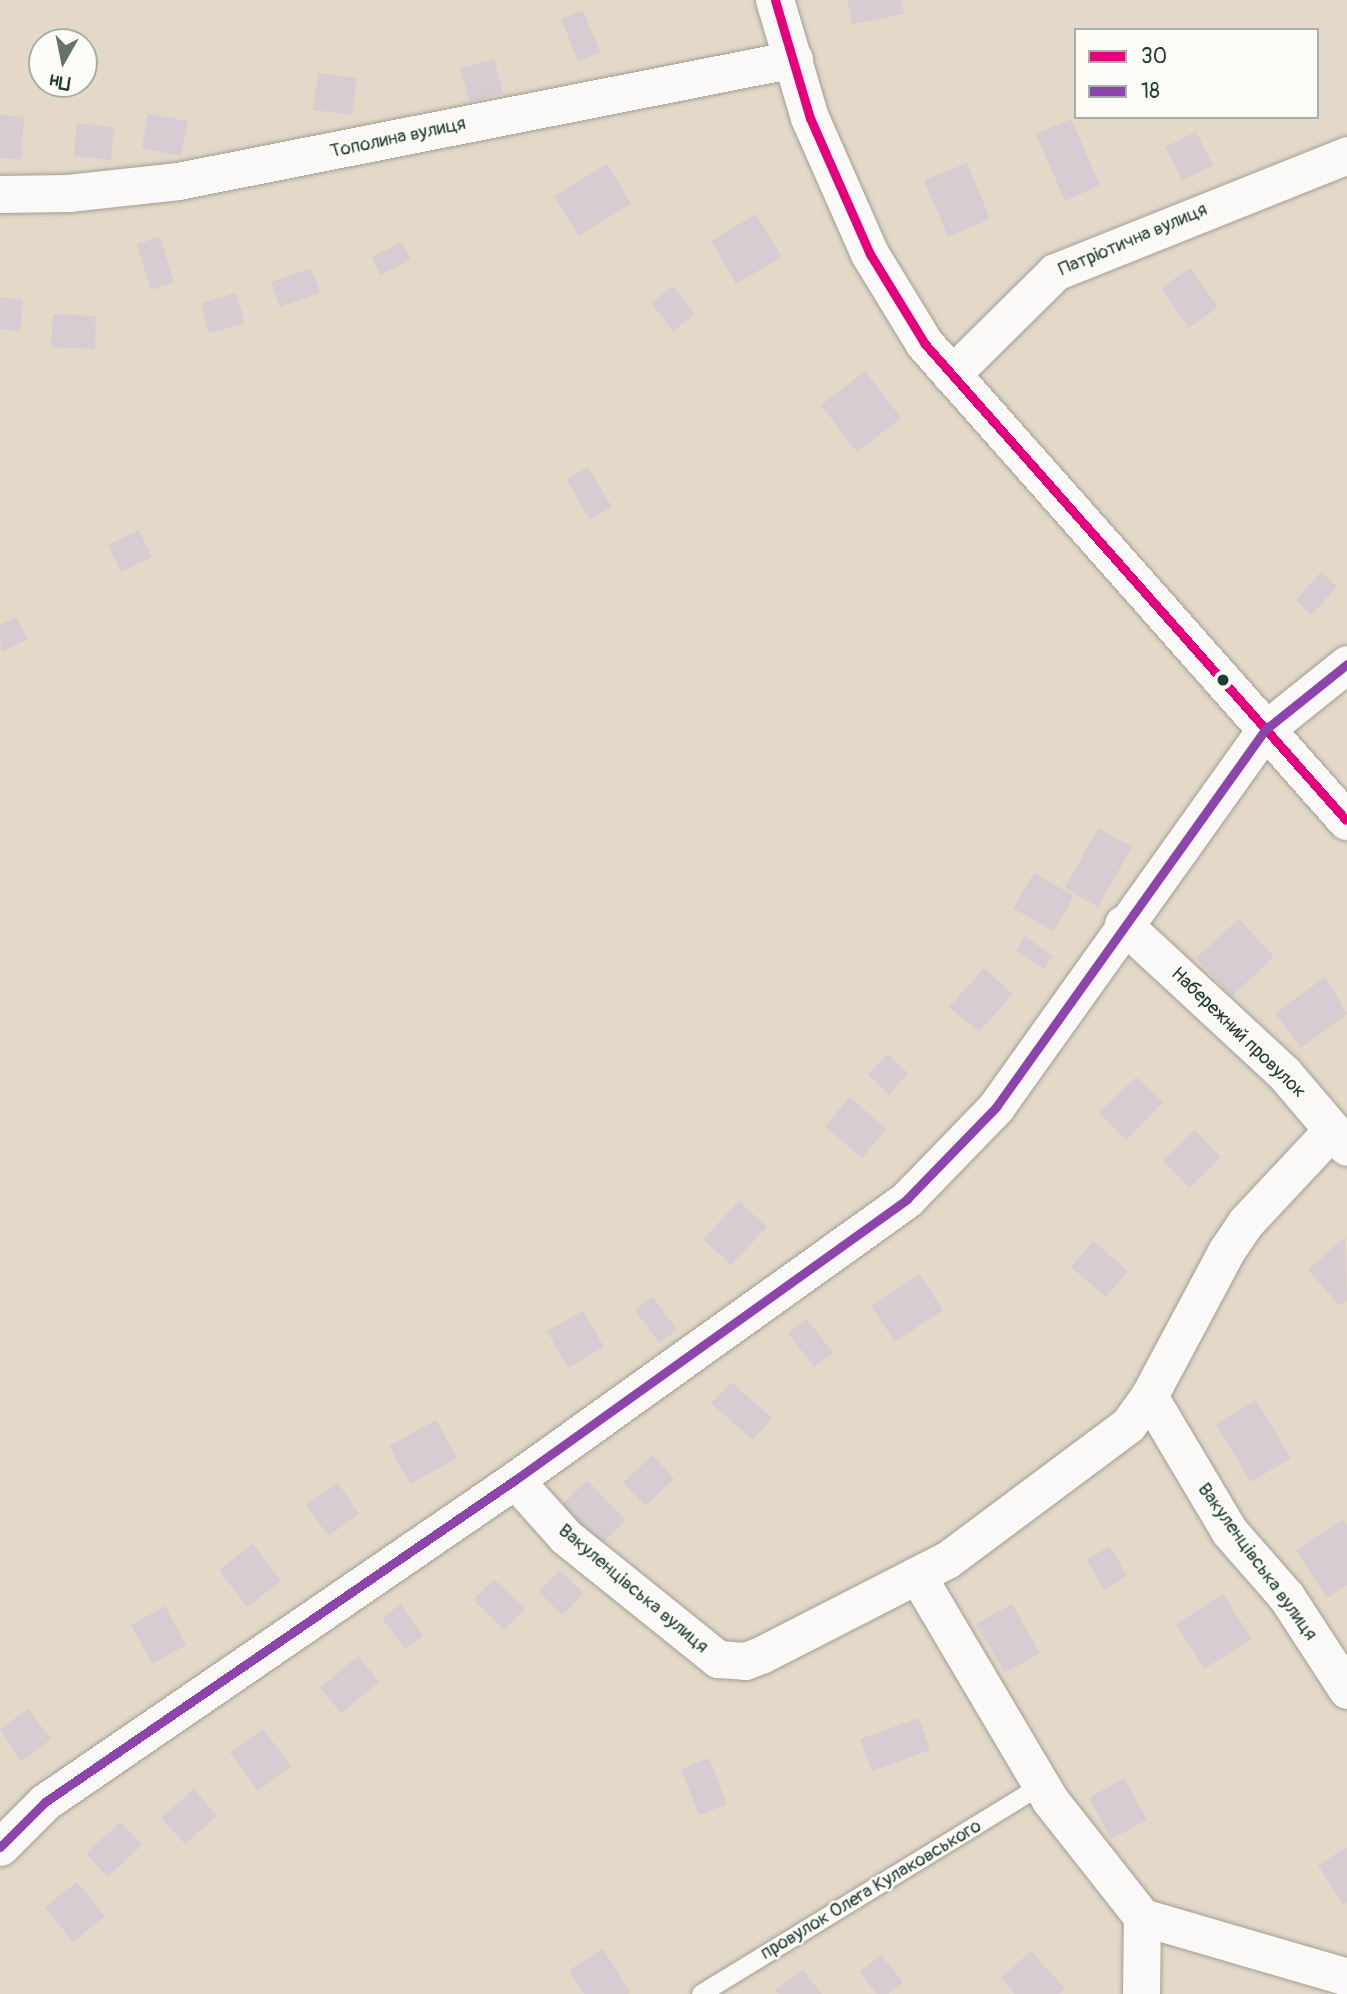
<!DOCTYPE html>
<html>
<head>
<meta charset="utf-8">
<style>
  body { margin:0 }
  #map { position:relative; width:1347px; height:1994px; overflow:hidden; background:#e4d9c8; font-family:Pangolin,sans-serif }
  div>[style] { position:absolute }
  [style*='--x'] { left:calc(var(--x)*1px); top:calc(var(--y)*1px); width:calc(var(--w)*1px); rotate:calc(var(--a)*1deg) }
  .building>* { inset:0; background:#d6ccd1 }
  .roads { filter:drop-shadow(0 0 2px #a19e94) drop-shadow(0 0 2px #a19e94) }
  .service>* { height:18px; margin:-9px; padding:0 9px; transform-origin:9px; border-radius:9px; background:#fbf9f7 }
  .minor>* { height:37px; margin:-18.5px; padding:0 18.5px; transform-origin:18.5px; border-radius:18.5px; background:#fbf9f7 }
  .tertiary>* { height:38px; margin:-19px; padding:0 19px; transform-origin:19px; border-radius:19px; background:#fbf9f7 }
  .bus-1>* { height:9px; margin:-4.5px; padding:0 4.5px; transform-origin:4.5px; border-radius:4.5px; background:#e5007d }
  .bus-2>* { height:9px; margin:-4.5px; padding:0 4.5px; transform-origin:4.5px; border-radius:4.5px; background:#8e44ad }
  .dots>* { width:19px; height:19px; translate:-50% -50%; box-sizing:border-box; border:4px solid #fdfcf7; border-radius:50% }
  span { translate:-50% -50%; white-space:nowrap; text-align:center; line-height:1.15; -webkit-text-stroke:5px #fdfcf7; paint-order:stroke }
  .street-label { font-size:19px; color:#1f3d34 }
  .legend { position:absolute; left:1074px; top:28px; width:245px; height:91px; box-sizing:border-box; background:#fdfcf7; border:2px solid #a4b0a9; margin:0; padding:9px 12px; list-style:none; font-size:21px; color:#1f3d34 }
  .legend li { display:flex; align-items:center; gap:14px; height:35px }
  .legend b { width:35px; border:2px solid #a4b0a9 }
  .north { position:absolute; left:28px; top:28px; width:70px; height:70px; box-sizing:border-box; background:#fdfcf7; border:2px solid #a4b0a9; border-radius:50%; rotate:189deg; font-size:19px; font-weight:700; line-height:28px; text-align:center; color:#1f3d34 }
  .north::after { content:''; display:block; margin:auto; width:24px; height:32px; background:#647468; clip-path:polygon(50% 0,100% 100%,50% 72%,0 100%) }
</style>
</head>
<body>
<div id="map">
  <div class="building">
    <div style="clip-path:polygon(847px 0,901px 0,904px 14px,852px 24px)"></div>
    <div style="clip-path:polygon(583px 10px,600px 52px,578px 61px,561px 19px)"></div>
    <div style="clip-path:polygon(494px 59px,503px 93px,470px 102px,460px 68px)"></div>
    <div style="clip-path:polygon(318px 73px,357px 78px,352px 115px,313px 110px)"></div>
    <div style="clip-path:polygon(148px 114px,188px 121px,181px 156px,142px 148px)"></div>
    <div style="clip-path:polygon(0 115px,24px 117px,21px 159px,0 158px)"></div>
    <div style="clip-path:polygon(1071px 119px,1100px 185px,1065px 201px,1036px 134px)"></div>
    <div style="clip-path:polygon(77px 123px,114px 127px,111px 160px,74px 156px)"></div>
    <div style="clip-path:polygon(1196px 132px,1213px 165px,1182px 181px,1165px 147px)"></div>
    <div style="clip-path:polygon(967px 163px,990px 219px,948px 237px,924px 180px)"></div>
    <div style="clip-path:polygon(607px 164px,631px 204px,578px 236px,554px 196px)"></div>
    <div style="clip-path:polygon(756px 214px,782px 257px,736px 284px,711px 241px)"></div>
    <div style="clip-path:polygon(160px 237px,174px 283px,151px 290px,137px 244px)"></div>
    <div style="clip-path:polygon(402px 242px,411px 260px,380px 275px,372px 257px)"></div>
    <div style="clip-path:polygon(311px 268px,320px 293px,280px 307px,271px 282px)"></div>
    <div style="clip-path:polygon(1190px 268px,1218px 307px,1189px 328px,1161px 288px)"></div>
    <div style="clip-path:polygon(673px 286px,695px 314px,673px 331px,651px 303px)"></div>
    <div style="clip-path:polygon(236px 293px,245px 323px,209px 333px,201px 303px)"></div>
    <div style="clip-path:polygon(0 297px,23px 300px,20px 331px,0 329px)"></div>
    <div style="clip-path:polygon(53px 314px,96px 316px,95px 349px,51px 347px)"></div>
    <div style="clip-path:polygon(865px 371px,901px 418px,857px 452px,821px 405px)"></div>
    <div style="clip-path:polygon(588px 467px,612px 507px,590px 519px,566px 480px)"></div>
    <div style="clip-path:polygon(139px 530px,152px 557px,121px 572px,108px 545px)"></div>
    <div style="clip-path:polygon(1321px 572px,1337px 586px,1312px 615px,1296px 600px)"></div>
    <div style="clip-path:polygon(17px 617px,28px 639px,1px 652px,0 625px)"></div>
    <div style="clip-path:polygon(1098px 828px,1132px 847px,1098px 907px,1065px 888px)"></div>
    <div style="clip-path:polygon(1034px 873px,1074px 896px,1054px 931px,1013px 908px)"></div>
    <div style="clip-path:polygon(1239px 919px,1274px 957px,1232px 996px,1196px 958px)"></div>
    <div style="clip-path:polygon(1025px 936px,1053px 956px,1044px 969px,1016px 950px)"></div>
    <div style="clip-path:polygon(984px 968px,1013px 994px,979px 1032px,949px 1007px)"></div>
    <div style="clip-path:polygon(1325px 977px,1347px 1014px,1301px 1048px,1275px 1013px)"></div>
    <div style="clip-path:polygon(887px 1054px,908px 1073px,889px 1095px,868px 1075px)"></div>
    <div style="clip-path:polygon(1136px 1077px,1163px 1102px,1126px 1140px,1099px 1113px)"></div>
    <div style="clip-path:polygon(850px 1097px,886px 1129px,862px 1158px,825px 1126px)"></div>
    <div style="clip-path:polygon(1195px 1130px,1221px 1157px,1189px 1188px,1163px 1161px)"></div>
    <div style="clip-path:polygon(739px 1201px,767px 1227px,731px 1265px,703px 1239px)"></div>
    <div style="clip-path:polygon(1345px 1237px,1347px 1300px,1340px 1306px,1308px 1270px)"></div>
    <div style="clip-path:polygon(1093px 1241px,1128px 1271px,1106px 1297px,1071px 1267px)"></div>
    <div style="clip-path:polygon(919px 1274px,943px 1310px,895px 1342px,871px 1306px)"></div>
    <div style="clip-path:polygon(653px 1297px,677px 1330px,659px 1343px,635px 1310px)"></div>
    <div style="clip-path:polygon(583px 1311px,604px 1347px,568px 1368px,547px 1331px)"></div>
    <div style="clip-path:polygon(807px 1319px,833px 1353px,814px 1367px,788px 1333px)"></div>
    <div style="clip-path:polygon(731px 1382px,772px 1418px,753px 1440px,711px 1403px)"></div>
    <div style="clip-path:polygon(1256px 1400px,1291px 1458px,1251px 1482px,1216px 1424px)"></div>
    <div style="clip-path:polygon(436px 1420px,457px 1458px,410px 1484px,389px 1446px)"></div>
    <div style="clip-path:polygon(653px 1455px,674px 1479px,645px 1506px,623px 1482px)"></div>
    <div style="clip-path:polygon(587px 1480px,626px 1520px,593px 1552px,554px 1512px)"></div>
    <div style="clip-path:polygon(338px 1483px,359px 1514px,328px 1536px,306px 1504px)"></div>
    <div style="clip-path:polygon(1343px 1520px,1347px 1526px,1347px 1585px,1327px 1598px,1296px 1550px)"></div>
    <div style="clip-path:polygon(253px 1544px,281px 1581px,247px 1607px,219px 1570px)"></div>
    <div style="clip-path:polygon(1110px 1546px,1127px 1576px,1104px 1590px,1086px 1560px)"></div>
    <div style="clip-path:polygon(560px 1570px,584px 1593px,562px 1615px,538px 1591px)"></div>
    <div style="clip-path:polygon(494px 1579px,525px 1609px,504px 1630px,473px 1600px)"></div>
    <div style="clip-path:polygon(1223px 1594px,1252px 1639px,1204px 1669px,1176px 1624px)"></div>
    <div style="clip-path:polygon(401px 1604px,423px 1636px,405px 1649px,382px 1618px)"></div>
    <div style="clip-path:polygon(1012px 1604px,1040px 1653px,1005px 1673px,976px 1624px)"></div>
    <div style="clip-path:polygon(165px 1606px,186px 1645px,152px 1664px,131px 1625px)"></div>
    <div style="clip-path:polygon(358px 1656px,379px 1682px,341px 1713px,320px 1688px)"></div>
    <div style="clip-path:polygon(28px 1709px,51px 1739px,21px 1762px,0 1729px)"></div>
    <div style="clip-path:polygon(919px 1718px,930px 1750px,872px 1771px,860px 1739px)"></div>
    <div style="clip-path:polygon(263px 1729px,291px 1766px,258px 1791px,230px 1753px)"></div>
    <div style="clip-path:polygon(709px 1758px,727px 1804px,699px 1815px,681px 1769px)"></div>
    <div style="clip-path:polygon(1124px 1778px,1147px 1820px,1111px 1839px,1089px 1798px)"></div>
    <div style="clip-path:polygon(194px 1789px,217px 1816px,185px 1844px,161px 1818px)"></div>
    <div style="clip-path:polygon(121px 1822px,142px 1845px,107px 1877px,86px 1853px)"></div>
    <div style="clip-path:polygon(1347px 1847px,1347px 1901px,1343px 1904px,1318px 1865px)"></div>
    <div style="clip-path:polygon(77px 1882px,105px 1916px,73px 1942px,45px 1907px)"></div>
    <div style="clip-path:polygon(603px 1949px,630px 1992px,627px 1994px,584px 1994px,569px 1970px)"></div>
    <div style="clip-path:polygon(1031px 1951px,1065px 1989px,1059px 1994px,1015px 1994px,1001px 1978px)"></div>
    <div style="clip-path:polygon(881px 1955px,903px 1982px,888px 1994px,877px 1994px,859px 1972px)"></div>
    <div style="clip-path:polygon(803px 1970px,822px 1994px,778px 1994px,775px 1990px)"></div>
  </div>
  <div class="roads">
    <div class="service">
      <div style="--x:701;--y:1994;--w:399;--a:-31.5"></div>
    </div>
    <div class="minor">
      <div style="--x:0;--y:194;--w:68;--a:-0.8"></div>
      <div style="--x:68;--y:193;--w:111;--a:-6.2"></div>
      <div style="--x:178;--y:181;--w:628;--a:-11.2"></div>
      <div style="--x:951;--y:375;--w:146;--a:-44.7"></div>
      <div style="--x:1055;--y:272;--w:315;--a:-21.8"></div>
      <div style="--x:1123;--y:924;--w:219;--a:42.8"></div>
      <div style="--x:1284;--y:1073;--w:97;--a:49.6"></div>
      <div style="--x:1149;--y:1396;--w:157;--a:59.3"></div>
      <div style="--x:1229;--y:1531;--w:86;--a:48.8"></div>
      <div style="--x:1286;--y:1596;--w:112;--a:57"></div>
      <div style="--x:515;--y:1480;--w:76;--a:48.2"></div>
      <div style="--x:566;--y:1537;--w:195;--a:38.8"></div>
      <div style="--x:718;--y:1659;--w:27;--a:4"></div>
      <div style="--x:745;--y:1661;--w:17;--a:-21"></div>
      <div style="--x:761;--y:1655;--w:209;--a:-27.1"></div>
      <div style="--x:947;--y:1560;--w:226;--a:-36.7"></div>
      <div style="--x:1128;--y:1425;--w:36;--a:-54"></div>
      <div style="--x:1149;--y:1396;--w:166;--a:-61.9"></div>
      <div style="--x:1227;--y:1250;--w:34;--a:-56"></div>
      <div style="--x:1246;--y:1222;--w:126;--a:-46.9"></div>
      <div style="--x:917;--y:1575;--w:261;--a:59.4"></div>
      <div style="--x:1050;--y:1800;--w:149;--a:51.8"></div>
      <div style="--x:1142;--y:1917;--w:214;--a:16.3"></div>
      <div style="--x:0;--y:1847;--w:64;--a:-45"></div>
      <div style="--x:45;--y:1802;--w:570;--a:-34.42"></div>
      <div style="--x:515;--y:1480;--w:482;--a:-35.6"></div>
      <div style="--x:907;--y:1199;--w:128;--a:-45.9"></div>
      <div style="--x:996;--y:1107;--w:465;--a:-54.5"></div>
      <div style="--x:1266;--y:729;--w:104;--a:-38.7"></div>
      <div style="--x:1141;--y:1994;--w:77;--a:-89.3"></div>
    </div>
    <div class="tertiary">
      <div style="--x:775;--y:0;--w:123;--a:73.5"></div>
      <div style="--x:810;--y:118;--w:149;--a:66.2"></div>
      <div style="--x:870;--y:254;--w:105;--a:58.6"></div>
      <div style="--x:925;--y:344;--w:637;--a:48.5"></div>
    </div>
  </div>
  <div class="bus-1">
    <div style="--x:775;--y:0;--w:123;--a:73.5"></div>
    <div style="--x:810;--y:118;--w:149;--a:66.2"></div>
    <div style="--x:870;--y:254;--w:105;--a:58.6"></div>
    <div style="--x:925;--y:344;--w:635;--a:48.51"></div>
  </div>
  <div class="bus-2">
    <div style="--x:0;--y:1847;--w:64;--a:-45"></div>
    <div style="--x:45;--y:1802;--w:570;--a:-34.42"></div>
    <div style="--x:515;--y:1480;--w:482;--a:-35.6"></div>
    <div style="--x:907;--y:1199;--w:128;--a:-45.9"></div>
    <div style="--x:996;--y:1107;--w:465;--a:-54.5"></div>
    <div style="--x:1266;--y:729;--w:104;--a:-38.7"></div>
  </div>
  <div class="dots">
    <div style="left:1223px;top:680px;background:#1f3d34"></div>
  </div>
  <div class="street-label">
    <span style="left:398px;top:138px;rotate:-12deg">Тополина вулиця</span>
    <span style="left:1133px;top:240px;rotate:-23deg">Патріотична вулиця</span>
    <span style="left:1238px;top:1033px;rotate:44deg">Набережний провулок</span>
    <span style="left:1257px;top:1562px;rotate:54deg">Вакуленцівська вулиця</span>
    <span style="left:633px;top:1589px;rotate:40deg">Вакуленцівська вулиця</span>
    <span style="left:871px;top:1890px;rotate:-31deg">провулок Олега Кулаковського</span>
  </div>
  <ul class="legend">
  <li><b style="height:9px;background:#e5007d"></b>30</li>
  <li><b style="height:9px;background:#8e44ad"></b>18</li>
  </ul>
  <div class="north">Пн</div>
</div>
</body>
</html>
